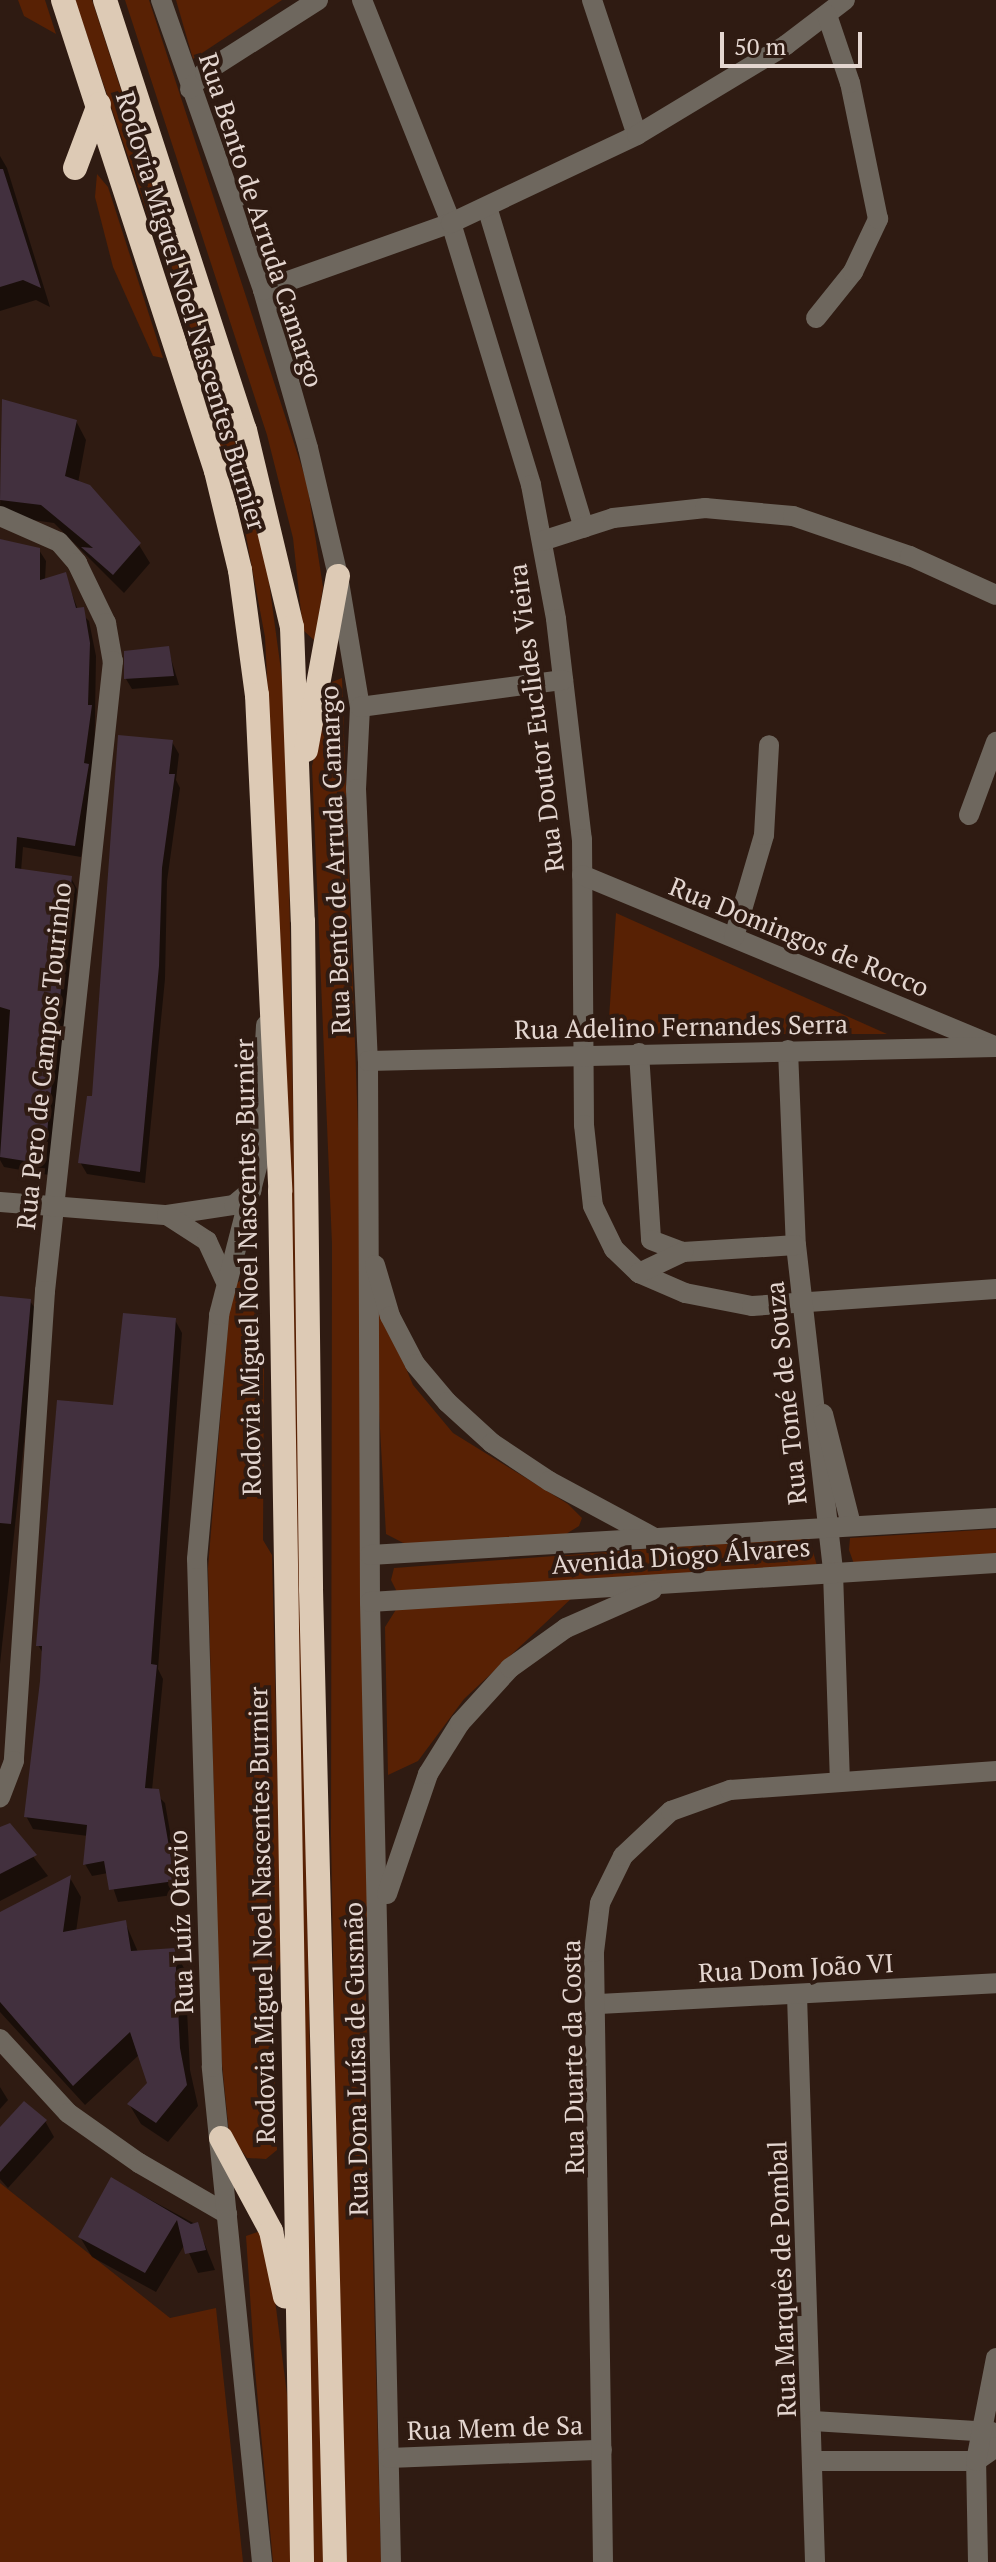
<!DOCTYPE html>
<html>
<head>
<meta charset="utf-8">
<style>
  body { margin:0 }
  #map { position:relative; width:996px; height:2562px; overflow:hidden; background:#2f1b12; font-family:"PT Serif",serif }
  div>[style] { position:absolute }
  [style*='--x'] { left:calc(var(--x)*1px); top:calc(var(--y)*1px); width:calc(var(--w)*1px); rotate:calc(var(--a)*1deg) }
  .green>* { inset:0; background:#582104 }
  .shadow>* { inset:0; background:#0007 }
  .building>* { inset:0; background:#42303e }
  .minor>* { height:20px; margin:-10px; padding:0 10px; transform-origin:10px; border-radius:10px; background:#6e675e }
  .highway>* { height:24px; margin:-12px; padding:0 12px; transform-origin:12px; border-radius:12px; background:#ddcab5 }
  span { translate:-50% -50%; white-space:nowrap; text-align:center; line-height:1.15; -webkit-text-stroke:8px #2f1b12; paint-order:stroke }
  .street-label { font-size:26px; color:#e4d6d0 }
  .scale { position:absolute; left:720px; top:32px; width:142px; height:36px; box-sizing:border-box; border:4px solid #e4d6d0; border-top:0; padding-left:10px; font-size:24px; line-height:28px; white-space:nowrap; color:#e4d6d0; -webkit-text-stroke:6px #2f1b12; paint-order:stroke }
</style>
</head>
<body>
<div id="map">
  <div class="green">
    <div style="clip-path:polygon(18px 0,45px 0,56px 34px,24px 16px)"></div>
    <div style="clip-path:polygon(75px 0,92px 0,241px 462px,265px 553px,286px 707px,311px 2124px,325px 2562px,311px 2562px,274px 817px,265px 637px,246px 536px,183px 319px)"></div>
    <div style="clip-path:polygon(125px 0,149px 0,307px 483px,323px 587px,315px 641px,303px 630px,293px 538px,267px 435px)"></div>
    <div style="clip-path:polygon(176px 0,282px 0,193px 59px)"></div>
    <div style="clip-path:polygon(97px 174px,108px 187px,163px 358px,153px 356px,113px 267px,95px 197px)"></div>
    <div style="clip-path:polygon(342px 678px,360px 1185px,360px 1549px,369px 1817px,366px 1999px,381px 2562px,347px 2562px,339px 2306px,331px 1835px,332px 1244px,312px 766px,332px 682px)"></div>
    <div style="clip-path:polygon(616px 913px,887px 1034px,608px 1034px)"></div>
    <div style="clip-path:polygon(242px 1279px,254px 1297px,264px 1370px,263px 1540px,272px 1555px,282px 1960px,272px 1981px,277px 2150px,266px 2159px,247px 2158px,229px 2133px,220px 2044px,208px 1568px,231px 1288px)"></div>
    <div style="clip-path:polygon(372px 1288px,413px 1385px,453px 1433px,568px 1504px,582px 1518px,579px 1526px,566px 1534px,413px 1548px,386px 1534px)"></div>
    <div style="clip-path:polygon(996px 1529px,996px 1554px,854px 1564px,849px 1550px,850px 1538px)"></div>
    <div style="clip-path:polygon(809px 1537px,817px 1566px,397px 1592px,391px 1580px,394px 1568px)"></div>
    <div style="clip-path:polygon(573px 1597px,464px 1699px,418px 1761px,388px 1775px,385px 1627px,397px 1608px)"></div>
    <div style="clip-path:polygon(0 2183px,170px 2318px,216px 2308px,243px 2562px,0 2562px)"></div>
    <div style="clip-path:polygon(266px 2229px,290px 2418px,294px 2562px,273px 2562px,255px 2370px,246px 2236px)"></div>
  </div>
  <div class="shadow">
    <div style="clip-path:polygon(0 156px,7px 168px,50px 307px,36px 300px,0 311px)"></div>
    <div style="clip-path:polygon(4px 401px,76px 421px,86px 440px,78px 483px,139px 545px,150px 563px,124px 593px,54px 523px,4px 516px,0 509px)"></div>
    <div style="clip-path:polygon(0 543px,39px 550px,46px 561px,45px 580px,65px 575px,78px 610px,89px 621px,96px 656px,94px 777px,81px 857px,23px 847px,21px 871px,71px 878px,77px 889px,49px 1175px,4px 1167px,0 1160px)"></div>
    <div style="clip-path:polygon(168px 649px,179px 685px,132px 689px,126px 679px,126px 653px)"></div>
    <div style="clip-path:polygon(172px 742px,179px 754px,176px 780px,180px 788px,167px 881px,165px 979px,145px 1183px,87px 1174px,80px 1162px)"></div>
    <div style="clip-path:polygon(0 1297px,30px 1301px,38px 1313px,0 1664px)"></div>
    <div style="clip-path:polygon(175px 1320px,182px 1333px,158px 1669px,163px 1679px,152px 1790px,165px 1803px,181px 1894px,118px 1902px,108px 1873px,92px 1876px,85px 1864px,88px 1836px,33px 1829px,26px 1816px,44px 1655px,38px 1645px,115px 1407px)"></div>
    <div style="clip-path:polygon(9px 1825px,48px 1876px,0 1901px,0 1829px)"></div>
    <div style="clip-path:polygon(70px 1878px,81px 1897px,76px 1932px,125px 1922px,138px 1952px,174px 1950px,185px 1970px,190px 2070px,198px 2106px,168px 2142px,141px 2124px,129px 2104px,149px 2084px,140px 2054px,85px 2105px,0 2012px,0 1914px)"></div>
    <div style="clip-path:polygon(0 2087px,8px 2100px,0 2109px)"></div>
    <div style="clip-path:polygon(45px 2121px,54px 2137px,8px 2188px,0 2179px,0 2130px)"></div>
    <div style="clip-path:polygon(112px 2179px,197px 2225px,215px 2270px,198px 2273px,185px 2244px,156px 2292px,92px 2257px,80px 2237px)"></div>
  </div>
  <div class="building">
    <div style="clip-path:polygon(0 169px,3px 169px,41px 288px,23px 280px,0 287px)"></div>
    <div style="clip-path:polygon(2px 399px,77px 420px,65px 476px,90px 485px,141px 543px,113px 575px,81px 547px,93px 548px,41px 505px,0 500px)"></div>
    <div style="clip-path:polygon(0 539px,40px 548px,40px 580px,66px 572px,76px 608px,84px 607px,90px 643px,88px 705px,92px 705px,84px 763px,89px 764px,75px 846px,17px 837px,15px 868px,72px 876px,44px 1164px,0 1157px,10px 1010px,0 1007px)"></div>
    <div style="clip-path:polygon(169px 646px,174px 676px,124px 679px,124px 651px)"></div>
    <div style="clip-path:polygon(118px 735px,173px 740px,169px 774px,175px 774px,162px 868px,159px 966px,140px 1172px,78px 1163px,87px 1096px,92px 1096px)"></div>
    <div style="clip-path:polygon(0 1296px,31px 1299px,11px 1524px,0 1523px)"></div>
    <div style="clip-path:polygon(123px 1313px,176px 1318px,151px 1664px,157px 1665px,145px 1788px,159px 1789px,175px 1881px,109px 1890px,104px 1861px,83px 1865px,87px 1825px,24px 1817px,40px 1681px,42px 1646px,36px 1646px,57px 1400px,113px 1405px)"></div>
    <div style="clip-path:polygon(10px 1823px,37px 1855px,0 1874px,0 1827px)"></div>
    <div style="clip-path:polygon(71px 1875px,63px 1932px,126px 1920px,131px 1951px,175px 1948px,180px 2048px,187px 2085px,156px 2123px,127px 2104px,147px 2083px,130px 2032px,73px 2086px,0 2002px,0 1912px)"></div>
    <div style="clip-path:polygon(24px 2101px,47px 2120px,0 2172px,0 2127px)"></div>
    <div style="clip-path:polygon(111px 2177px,191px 2224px,198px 2222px,206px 2250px,185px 2254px,177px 2220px,145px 2273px,78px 2237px)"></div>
  </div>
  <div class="minor">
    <div style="--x:161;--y:0;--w:307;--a:70.6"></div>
    <div style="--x:263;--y:290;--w:164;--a:74.1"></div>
    <div style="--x:308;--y:448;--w:131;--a:76.8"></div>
    <div style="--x:338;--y:576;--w:133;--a:80.5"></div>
    <div style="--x:360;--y:707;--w:82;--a:92.8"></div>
    <div style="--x:356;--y:789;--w:272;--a:87.5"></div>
    <div style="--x:368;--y:1061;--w:541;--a:89.79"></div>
    <div style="--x:370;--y:1602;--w:960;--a:88.75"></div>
    <div style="--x:362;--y:0;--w:240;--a:68.2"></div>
    <div style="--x:451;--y:223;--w:274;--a:73"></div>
    <div style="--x:531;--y:485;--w:136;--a:79.4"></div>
    <div style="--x:556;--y:619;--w:222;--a:83.3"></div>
    <div style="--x:582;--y:839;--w:286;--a:89.6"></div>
    <div style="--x:584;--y:1125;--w:81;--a:83.7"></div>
    <div style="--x:593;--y:1206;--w:48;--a:64"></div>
    <div style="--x:614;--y:1249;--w:35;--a:44"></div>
    <div style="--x:639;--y:1273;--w:50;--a:23.5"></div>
    <div style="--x:685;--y:1293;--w:68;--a:11"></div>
    <div style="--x:752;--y:1306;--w:245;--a:-4"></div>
    <div style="--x:592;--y:0;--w:142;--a:71.6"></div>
    <div style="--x:190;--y:89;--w:23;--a:-49"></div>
    <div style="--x:205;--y:72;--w:134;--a:-32.5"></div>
    <div style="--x:487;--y:207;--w:335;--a:73.2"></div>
    <div style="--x:263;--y:290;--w:200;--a:-19.6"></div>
    <div style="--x:451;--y:223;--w:206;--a:-25.3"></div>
    <div style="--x:637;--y:135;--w:174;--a:-31.1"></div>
    <div style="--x:786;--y:45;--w:74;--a:-37.3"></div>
    <div style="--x:816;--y:318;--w:59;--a:-51.2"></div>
    <div style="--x:853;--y:272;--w:59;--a:-64.7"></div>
    <div style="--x:878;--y:219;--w:139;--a:-101.6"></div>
    <div style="--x:850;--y:83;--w:72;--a:-108.7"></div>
    <div style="--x:0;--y:516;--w:64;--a:23.8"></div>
    <div style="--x:59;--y:542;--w:28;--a:49"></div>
    <div style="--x:77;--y:563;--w:67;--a:64.2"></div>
    <div style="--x:106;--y:623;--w:39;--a:80"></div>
    <div style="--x:113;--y:661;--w:634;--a:96.16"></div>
    <div style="--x:45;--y:1291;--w:471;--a:93.8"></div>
    <div style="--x:14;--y:1761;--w:39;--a:111"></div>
    <div style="--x:542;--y:541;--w:75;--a:-17.9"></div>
    <div style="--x:613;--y:518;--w:93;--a:-6.2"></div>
    <div style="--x:705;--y:508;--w:88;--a:5.2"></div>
    <div style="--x:793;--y:516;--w:124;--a:18.9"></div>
    <div style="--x:910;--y:556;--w:94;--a:24.4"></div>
    <div style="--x:360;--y:707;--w:205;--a:-7.6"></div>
    <div style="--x:969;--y:815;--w:78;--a:-69.7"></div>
    <div style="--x:582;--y:875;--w:444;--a:22.5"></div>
    <div style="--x:734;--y:937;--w:106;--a:-73.6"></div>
    <div style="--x:764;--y:835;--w:90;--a:-86.8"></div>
    <div style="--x:788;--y:1050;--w:195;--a:87.7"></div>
    <div style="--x:796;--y:1245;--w:329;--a:83.5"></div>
    <div style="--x:833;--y:1572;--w:207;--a:88.1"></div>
    <div style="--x:639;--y:1053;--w:187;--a:86.3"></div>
    <div style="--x:651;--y:1240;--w:34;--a:21"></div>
    <div style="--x:683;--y:1252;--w:113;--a:-3.5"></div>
    <div style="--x:368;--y:1061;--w:628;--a:-1.28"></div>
    <div style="--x:0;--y:1202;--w:168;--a:4.5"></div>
    <div style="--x:167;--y:1215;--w:68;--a:-8.5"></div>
    <div style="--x:234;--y:1205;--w:23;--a:-40"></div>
    <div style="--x:167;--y:1215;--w:48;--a:33"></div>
    <div style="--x:207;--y:1241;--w:43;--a:65.2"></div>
    <div style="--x:375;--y:1265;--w:53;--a:73.6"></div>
    <div style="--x:390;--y:1316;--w:54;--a:62.5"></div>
    <div style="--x:415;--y:1364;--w:50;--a:49.9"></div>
    <div style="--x:447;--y:1402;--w:61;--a:42.3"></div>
    <div style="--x:492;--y:1443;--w:69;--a:33.7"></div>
    <div style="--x:549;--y:1481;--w:118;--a:28.3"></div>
    <div style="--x:639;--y:1273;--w:49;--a:-25.5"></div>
    <div style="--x:823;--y:1414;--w:114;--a:75.8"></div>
    <div style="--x:370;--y:1555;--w:627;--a:-3.38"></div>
    <div style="--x:370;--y:1602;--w:627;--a:-3.56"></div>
    <div style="--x:387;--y:1894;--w:127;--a:-71.1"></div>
    <div style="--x:428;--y:1774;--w:60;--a:-57.9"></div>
    <div style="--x:460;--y:1723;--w:74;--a:-47.7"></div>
    <div style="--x:510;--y:1668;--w:69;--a:-35.5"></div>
    <div style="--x:566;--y:1628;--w:94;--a:-23.8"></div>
    <div style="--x:797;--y:1995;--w:567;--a:88.18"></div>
    <div style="--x:599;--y:2004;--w:398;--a:-3"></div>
    <div style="--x:0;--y:2039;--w:100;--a:47.4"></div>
    <div style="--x:68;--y:2113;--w:87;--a:35.2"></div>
    <div style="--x:139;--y:2163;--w:102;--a:30.1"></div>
    <div style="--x:813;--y:2421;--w:179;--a:3.5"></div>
    <div style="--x:389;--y:2458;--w:213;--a:-2.2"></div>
    <div style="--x:813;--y:2461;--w:163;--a:0"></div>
    <div style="--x:976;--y:2461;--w:24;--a:-35"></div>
    <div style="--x:262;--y:2562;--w:498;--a:-95.8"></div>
    <div style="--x:212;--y:2067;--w:508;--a:-91.69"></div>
    <div style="--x:197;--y:1559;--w:245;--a:-84.8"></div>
    <div style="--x:219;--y:1315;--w:161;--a:-75.6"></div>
    <div style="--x:259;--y:1159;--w:134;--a:-87"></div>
    <div style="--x:603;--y:2562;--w:610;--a:-90.85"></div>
    <div style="--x:594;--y:1952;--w:49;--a:-83"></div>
    <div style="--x:600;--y:1903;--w:52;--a:-63.9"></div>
    <div style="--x:623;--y:1856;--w:66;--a:-43.2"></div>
    <div style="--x:671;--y:1811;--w:63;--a:-19.6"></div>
    <div style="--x:730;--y:1790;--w:267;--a:-4.1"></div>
    <div style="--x:978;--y:2562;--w:101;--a:-91.1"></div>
    <div style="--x:976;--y:2461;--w:105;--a:-79"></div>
  </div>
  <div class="highway">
    <div style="--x:63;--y:0;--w:495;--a:72"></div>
    <div style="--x:216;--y:471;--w:102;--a:76.4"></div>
    <div style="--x:240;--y:570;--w:126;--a:82.3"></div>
    <div style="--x:257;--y:695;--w:497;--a:87.3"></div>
    <div style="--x:280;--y:1191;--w:1371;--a:89.08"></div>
    <div style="--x:105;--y:0;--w:452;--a:72"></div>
    <div style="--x:245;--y:430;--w:203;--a:76.6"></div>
    <div style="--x:292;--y:627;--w:294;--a:87.9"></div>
    <div style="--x:303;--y:921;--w:668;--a:89.31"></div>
    <div style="--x:311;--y:1589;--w:973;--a:88.59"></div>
    <div style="--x:75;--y:168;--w:68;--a:-69.4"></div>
    <div style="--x:306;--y:750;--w:177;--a:-79.6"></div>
    <div style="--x:221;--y:2138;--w:106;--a:61.7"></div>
    <div style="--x:271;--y:2231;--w:67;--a:78"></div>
  </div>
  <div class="street-label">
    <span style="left:261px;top:220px;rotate:72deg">Rua Bento de Arruda Camargo</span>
    <span style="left:191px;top:311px;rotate:73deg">Rodovia Miguel Noel Nascentes Burnier</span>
    <span style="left:536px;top:718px;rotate:-97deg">Rua Doutor Euclides Vieira</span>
    <span style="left:335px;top:860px;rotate:-92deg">Rua Bento de Arruda Camargo</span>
    <span style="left:799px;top:937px;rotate:22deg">Rua Domingos de Rocco</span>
    <span style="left:681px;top:1027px;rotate:-1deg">Rua Adelino Fernandes Serra</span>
    <span style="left:44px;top:1056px;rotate:-84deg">Rua Pero de Campos Tourinho</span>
    <span style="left:248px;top:1267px;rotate:-91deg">Rodovia Miguel Noel Nascentes Burnier</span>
    <span style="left:786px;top:1393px;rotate:-96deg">Rua Tomé de Souza</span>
    <span style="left:681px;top:1556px;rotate:-4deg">Avenida Diogo Álvares</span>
    <span style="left:262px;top:1915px;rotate:-91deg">Rodovia Miguel Noel Nascentes Burnier</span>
    <span style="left:181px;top:1922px;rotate:-92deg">Rua Luíz Otávio</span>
    <span style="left:796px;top:1968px;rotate:-3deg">Rua Dom João VI</span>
    <span style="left:573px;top:2057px;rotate:-91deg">Rua Duarte da Costa</span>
    <span style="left:356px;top:2059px;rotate:-91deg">Rua Dona Luísa de Gusmão</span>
    <span style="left:782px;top:2279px;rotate:-92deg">Rua Marquês de Pombal</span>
    <span style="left:495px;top:2428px;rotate:-2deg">Rua Mem de Sa</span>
  </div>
  <div class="scale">50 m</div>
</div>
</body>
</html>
